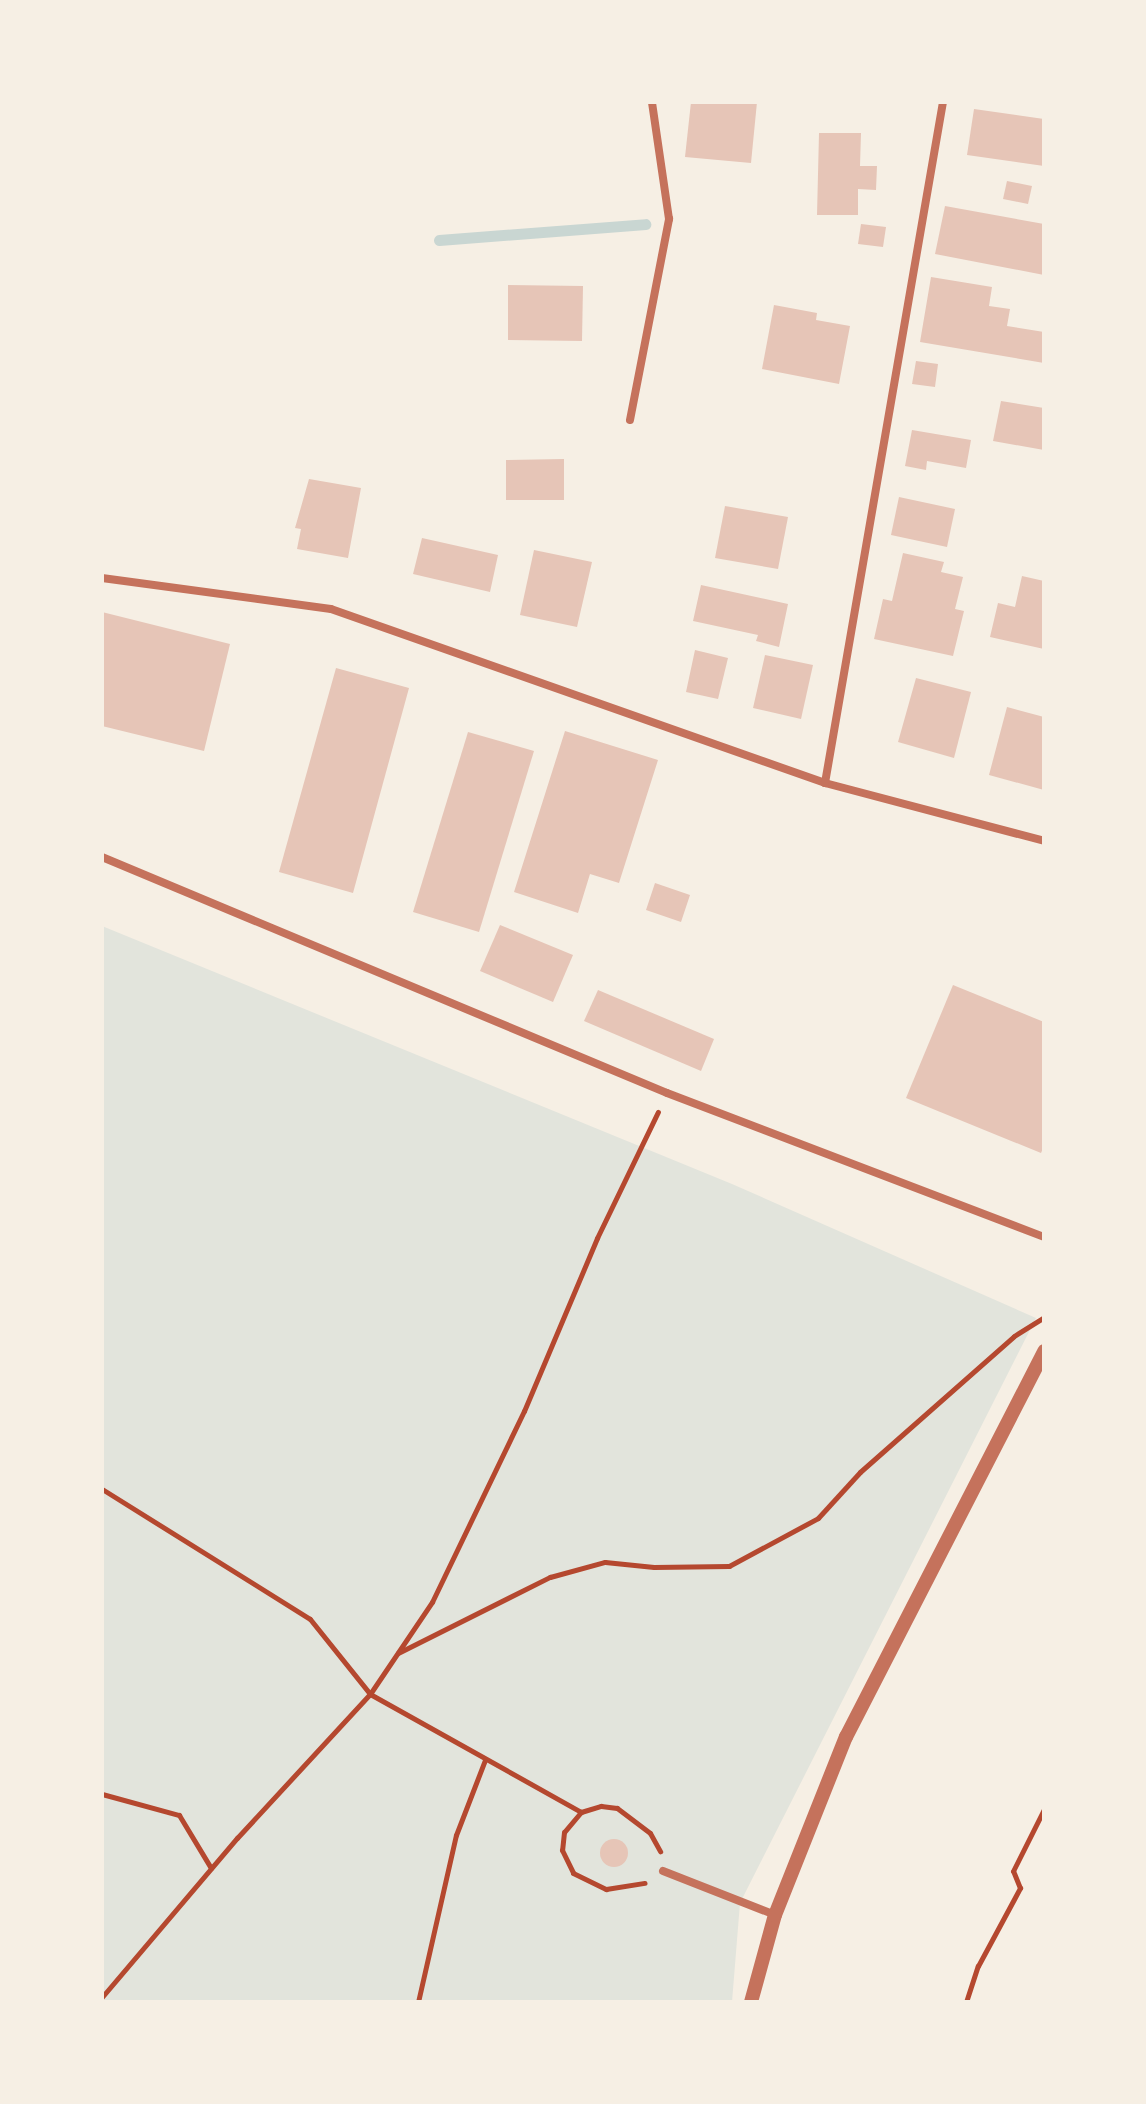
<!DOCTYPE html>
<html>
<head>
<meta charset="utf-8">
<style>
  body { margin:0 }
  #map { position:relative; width:1146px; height:2104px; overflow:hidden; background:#f6efe4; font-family:"Golos Text",sans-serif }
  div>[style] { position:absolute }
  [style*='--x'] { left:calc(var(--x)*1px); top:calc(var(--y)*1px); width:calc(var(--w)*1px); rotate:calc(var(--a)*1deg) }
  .green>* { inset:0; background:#e2e4dc }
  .stream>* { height:11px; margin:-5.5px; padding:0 5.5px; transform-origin:5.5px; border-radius:5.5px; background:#c9d6d2 }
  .building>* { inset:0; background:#e6c5b7 }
  .round { border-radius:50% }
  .path>* { height:5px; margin:-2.5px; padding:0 2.5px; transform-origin:2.5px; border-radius:2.5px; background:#b5482f }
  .minor>* { height:8px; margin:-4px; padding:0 4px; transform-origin:4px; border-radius:4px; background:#c5725c }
  .tertiary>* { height:14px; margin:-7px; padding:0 7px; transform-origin:7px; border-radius:7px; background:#c5725c }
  span { translate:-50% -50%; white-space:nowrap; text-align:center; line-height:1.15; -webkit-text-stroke:6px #f6efe4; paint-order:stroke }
  .frame { position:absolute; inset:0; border:104px solid #f6efe4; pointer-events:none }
</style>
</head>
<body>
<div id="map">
  <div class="green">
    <div style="clip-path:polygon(102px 926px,732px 1184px,1036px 1318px,740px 1903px,732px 2002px,102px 2002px)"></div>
  </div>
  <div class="stream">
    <div style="--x:439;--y:240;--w:207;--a:-4.4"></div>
  </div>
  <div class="building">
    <div style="clip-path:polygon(691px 102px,757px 102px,751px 163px,685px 157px)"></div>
    <div style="clip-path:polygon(974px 109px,1044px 119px,1044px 166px,967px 155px)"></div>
    <div style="clip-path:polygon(819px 133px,861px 133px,860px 166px,877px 166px,876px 190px,858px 189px,858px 215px,817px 215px)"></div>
    <div style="clip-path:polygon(1007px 181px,1032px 186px,1028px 204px,1003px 199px)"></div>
    <div style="clip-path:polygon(945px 206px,1044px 224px,1044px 275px,935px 254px)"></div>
    <div style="clip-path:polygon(861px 224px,886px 227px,883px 247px,858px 244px)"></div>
    <div style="clip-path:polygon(931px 277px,992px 287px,989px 306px,1010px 309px,1007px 326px,1044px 332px,1044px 363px,920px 342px)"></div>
    <div style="clip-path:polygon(508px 285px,583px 286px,582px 341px,508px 340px)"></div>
    <div style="clip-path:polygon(774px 305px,817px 313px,816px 320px,850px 326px,839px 384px,762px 369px)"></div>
    <div style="clip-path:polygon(916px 361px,938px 364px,935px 387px,912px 384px)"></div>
    <div style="clip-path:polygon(1001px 401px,1044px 408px,1044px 450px,993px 441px)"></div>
    <div style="clip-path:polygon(912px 430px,971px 440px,966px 468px,927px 461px,926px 470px,905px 466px)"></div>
    <div style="clip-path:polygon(564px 459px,564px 500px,506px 500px,506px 460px)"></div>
    <div style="clip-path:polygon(309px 479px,361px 488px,348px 558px,297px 549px,301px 529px,295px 528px)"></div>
    <div style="clip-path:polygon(899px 497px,955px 509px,947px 547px,891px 535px)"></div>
    <div style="clip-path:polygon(725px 506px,788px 517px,778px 569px,715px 558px)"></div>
    <div style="clip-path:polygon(422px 538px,498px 555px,490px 592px,413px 574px)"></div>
    <div style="clip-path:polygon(534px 550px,592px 562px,577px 627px,520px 615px)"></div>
    <div style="clip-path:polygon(903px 553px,944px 562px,941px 572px,963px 577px,955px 609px,964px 611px,953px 656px,874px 639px,883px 599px,892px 601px)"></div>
    <div style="clip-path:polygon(1022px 576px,1044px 581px,1044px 649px,990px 637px,998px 603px,1015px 607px)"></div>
    <div style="clip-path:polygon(701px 585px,788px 604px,779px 647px,756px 641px,758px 635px,693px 621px)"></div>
    <div style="clip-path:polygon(102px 612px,230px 644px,204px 751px,102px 726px)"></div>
    <div style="clip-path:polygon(695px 650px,728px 658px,718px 699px,686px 692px)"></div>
    <div style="clip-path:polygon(765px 655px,813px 665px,801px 719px,753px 708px)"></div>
    <div style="clip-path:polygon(336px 668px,409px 688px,353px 893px,279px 872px)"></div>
    <div style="clip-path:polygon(916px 678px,971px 692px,954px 758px,898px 742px)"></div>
    <div style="clip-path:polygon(1007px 707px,1044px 717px,1044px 790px,989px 775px)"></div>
    <div style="clip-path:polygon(565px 731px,658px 760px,619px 883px,590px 874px,578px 913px,514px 892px)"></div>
    <div style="clip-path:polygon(468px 732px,534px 751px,479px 932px,413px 912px)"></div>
    <div style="clip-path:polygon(655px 883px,690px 895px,681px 922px,646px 910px)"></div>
    <div style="clip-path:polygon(500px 925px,573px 955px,553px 1002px,480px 971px)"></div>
    <div style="clip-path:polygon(953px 985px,1044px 1022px,1044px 1146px,1041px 1153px,906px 1098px)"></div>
    <div style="clip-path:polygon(598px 990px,714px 1039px,701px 1071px,584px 1021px)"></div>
    <div class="round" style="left:600px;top:1839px;width:28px;height:28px"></div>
  </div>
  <div class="path">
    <div style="--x:102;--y:1489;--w:245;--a:32"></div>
    <div style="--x:310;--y:1619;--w:96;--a:51.3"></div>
    <div style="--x:370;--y:1694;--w:242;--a:29.2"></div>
    <div style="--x:581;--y:1812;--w:21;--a:-17"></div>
    <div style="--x:601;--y:1806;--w:16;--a:7"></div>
    <div style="--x:617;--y:1808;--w:41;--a:37.1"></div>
    <div style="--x:650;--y:1833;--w:21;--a:61"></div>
    <div style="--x:398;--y:1653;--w:170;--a:-26.6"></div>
    <div style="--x:550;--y:1577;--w:57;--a:-15.3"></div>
    <div style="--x:605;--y:1562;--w:49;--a:5.8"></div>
    <div style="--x:654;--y:1567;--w:75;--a:-0.8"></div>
    <div style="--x:729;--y:1566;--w:101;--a:-28.3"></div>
    <div style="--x:818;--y:1518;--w:62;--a:-47.6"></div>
    <div style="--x:860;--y:1472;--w:205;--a:-41.4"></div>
    <div style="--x:1014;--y:1336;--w:36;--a:-32"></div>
    <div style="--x:102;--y:1794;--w:80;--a:15.3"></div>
    <div style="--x:179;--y:1815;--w:62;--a:58.9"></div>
    <div style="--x:581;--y:1812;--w:26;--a:130"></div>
    <div style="--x:564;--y:1832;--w:18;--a:96"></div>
    <div style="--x:562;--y:1850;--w:25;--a:64"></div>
    <div style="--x:573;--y:1873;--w:37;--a:26"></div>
    <div style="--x:606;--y:1889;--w:39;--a:-9"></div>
    <div style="--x:102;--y:1997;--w:209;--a:-49.7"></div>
    <div style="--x:237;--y:1838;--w:196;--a:-47.3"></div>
    <div style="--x:370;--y:1694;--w:111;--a:-56"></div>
    <div style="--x:432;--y:1602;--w:212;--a:-64.3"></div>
    <div style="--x:524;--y:1411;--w:188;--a:-67.1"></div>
    <div style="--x:597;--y:1238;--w:140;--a:-64.2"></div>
    <div style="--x:418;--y:2002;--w:171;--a:-77.2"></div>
    <div style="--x:456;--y:1835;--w:80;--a:-68.9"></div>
    <div style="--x:966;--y:2002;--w:38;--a:-72"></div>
    <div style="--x:978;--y:1966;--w:89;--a:-61.7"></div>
    <div style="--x:1020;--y:1888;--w:18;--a:-112"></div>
    <div style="--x:1013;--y:1871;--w:69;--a:-63.4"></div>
  </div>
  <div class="minor">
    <div style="--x:630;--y:420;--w:205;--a:-79"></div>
    <div style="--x:669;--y:219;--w:118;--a:-98.3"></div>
    <div style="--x:102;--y:578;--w:231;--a:7.7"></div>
    <div style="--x:331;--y:609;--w:524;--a:19.4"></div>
    <div style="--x:825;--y:783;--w:227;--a:14.8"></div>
    <div style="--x:825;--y:783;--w:691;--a:-80.17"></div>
    <div style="--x:102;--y:857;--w:612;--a:22.67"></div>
    <div style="--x:667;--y:1093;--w:404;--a:20.9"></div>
    <div style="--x:663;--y:1871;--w:120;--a:21.4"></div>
  </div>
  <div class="tertiary">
    <div style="--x:751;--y:2002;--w:90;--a:-74.6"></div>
    <div style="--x:775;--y:1915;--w:192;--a:-68.3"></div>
    <div style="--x:846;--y:1737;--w:434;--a:-62.8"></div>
  </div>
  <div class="frame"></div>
</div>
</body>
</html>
